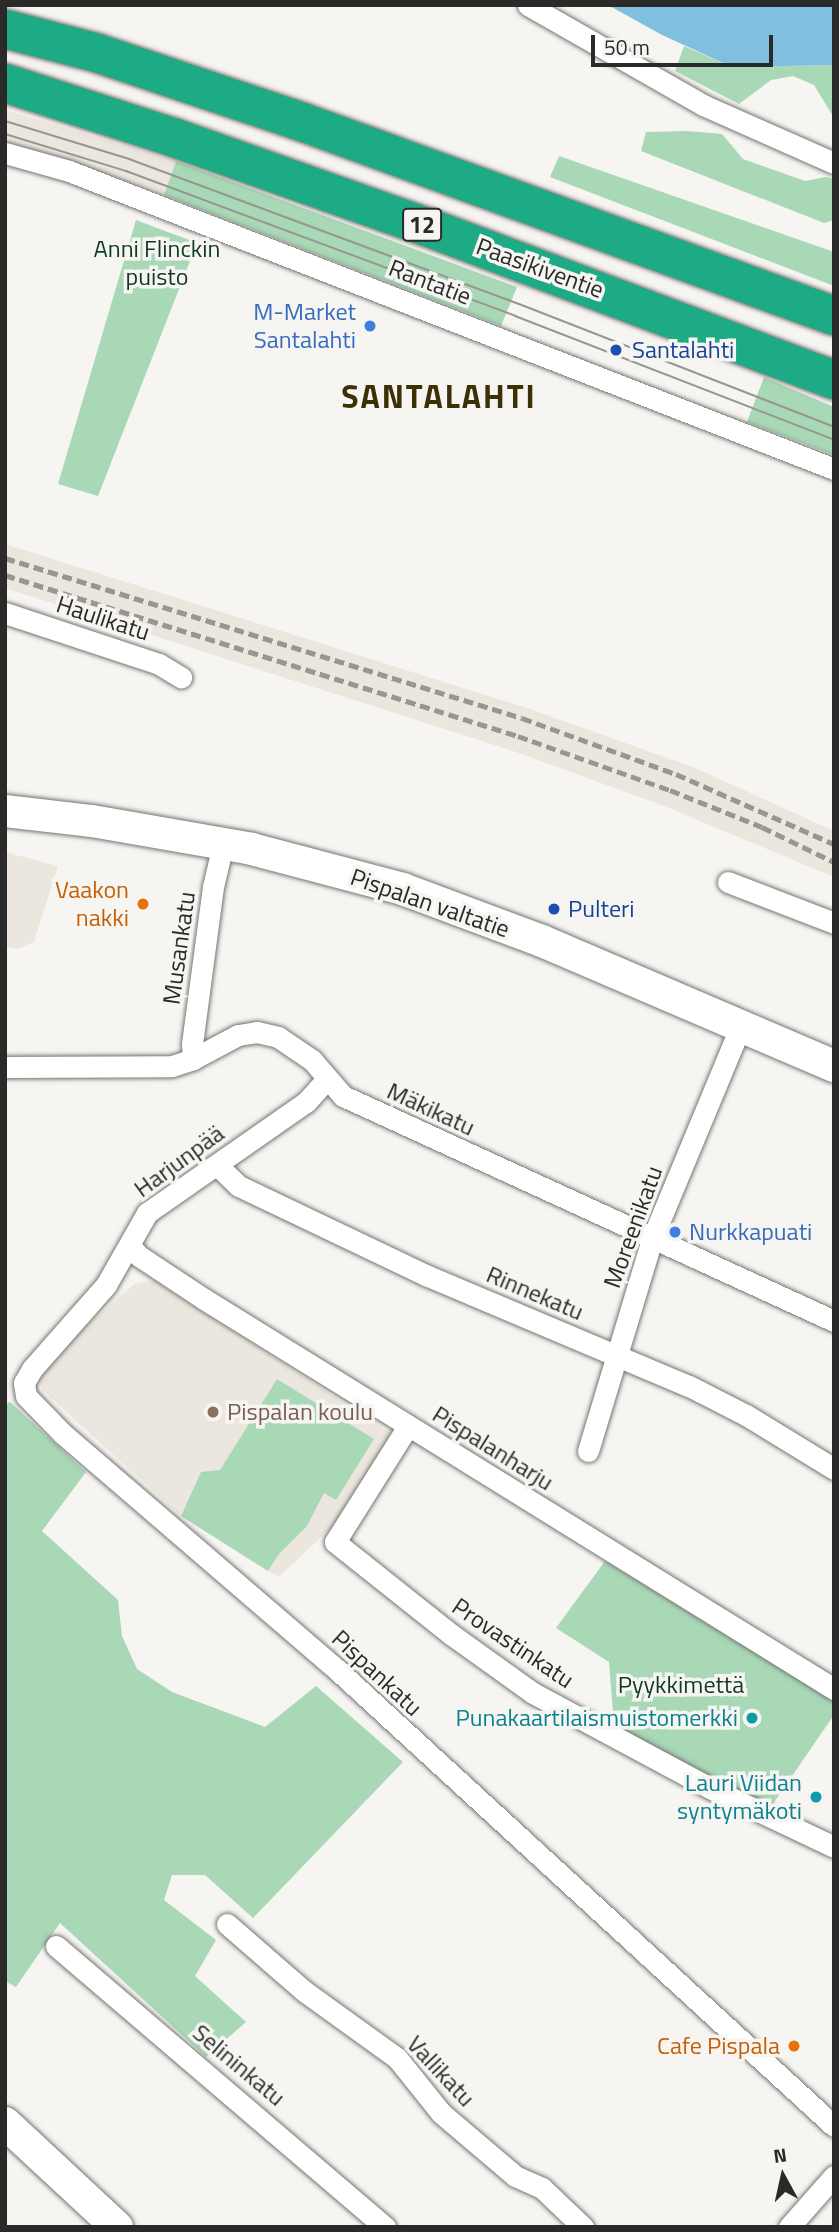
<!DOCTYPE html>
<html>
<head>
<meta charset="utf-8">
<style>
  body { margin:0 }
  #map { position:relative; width:839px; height:2232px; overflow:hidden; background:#f6f5f2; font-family:"Titillium Web",sans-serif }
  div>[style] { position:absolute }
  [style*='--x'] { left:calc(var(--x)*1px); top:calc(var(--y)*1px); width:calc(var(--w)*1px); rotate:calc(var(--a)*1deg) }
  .built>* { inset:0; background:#ece7de }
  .green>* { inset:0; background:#a8d8b6 }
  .water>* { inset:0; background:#80bfe0 }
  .roads { filter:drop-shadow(0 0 2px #767572) drop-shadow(0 0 2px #767572) }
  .street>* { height:21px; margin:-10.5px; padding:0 10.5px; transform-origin:10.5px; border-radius:10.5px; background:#fff }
  .secondary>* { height:32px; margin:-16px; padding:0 16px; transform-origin:16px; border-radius:16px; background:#fff }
  .highway>* { height:38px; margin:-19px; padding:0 19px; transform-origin:19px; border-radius:19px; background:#1cab84 }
  .tram>* { height:2px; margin:-1px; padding:0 1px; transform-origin:1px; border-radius:1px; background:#969693 }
  .rail>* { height:5px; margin-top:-2.5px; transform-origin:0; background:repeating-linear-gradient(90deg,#969693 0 10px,transparent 0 15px) }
  .dots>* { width:19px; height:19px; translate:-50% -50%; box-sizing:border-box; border:4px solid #f6f5f2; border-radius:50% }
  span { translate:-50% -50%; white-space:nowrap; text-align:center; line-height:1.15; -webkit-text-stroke:7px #f6f5f2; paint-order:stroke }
  .shield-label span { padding:2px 5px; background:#f6f5f2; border:2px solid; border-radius:5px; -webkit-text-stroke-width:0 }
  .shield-label { font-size:23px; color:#2a2a29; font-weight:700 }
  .park-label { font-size:24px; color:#0f3b21 }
  .street-label { font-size:24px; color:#2a2a29 }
  .shop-label { font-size:24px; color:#366cbe }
  .right { translate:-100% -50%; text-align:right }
  .left { translate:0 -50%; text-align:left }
  .transit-label { font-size:24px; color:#164399 }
  .food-label { font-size:24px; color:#c56008 }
  .education-label { font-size:24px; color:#785e54 }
  .culture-label { font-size:24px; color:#0d838f }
  .district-label { font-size:32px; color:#3b3105; font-weight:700; letter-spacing:2px }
  .frame { position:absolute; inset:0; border:7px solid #2a2a29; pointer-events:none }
  .north { position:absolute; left:748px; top:2141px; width:70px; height:70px; -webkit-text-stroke:5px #f6f5f2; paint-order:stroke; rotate:352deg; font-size:19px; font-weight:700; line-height:28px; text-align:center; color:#2a2a29 }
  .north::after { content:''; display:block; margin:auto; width:24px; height:32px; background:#2a2a29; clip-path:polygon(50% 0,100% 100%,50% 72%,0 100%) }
  .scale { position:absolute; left:591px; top:35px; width:182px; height:32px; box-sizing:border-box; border:4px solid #2a2a29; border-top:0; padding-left:9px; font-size:21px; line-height:24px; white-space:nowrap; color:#2a2a29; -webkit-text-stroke:5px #f6f5f2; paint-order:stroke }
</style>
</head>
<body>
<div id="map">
  <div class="built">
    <div style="clip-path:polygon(5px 110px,176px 161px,164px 195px,5px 144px)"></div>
    <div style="clip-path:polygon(5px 544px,527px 708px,693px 767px,834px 831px,834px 877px,664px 806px,513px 751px,5px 588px)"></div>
    <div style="clip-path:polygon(5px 852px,58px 866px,34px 942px,17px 949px,5px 947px)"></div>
    <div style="clip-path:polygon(154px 1280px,393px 1435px,334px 1525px,279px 1577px,181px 1516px,42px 1390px,40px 1378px,70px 1340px,134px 1284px)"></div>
  </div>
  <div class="green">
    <div style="clip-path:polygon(684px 46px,732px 67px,834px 65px,834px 118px,814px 85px,793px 76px,771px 80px,739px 104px,675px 71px)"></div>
    <div style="clip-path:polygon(687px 131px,722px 134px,743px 159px,805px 181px,826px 177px,834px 179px,834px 220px,824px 223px,641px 151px,646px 132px)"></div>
    <div style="clip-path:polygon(559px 156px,834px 252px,834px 286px,550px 177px)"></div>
    <div style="clip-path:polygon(176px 161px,517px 287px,501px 326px,164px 195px)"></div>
    <div style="clip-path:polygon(136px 220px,197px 243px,98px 496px,58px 484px)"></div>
    <div style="clip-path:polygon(764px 377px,834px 407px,834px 455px,747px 422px)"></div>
    <div style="clip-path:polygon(277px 1379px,374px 1439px,336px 1500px,324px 1493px,307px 1526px,279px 1554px,268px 1571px,181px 1516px,201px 1472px,220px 1470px)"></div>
    <div style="clip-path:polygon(10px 1402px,86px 1472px,42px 1531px,118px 1600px,122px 1636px,137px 1669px,172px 1692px,265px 1727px,316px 1686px,403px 1762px,253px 1918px,205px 1875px,172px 1875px,164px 1900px,216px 1940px,195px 1976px,246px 2022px,206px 2057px,60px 1923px,16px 1987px,5px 1981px,5px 1405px)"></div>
    <div style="clip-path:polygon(605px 1561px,834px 1701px,834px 1715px,770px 1808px,614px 1725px,609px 1662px,556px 1628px)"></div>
  </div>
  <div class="water">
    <div style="clip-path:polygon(608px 5px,834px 5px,834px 65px,732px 67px,662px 35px)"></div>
  </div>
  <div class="roads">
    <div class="street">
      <div style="--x:528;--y:5;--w:202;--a:29.7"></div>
      <div style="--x:703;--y:105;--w:143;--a:23.9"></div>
      <div style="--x:5;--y:153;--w:66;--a:15.7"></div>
      <div style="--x:69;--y:171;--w:821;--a:21.28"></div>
      <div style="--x:5;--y:613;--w:162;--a:18.3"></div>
      <div style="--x:159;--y:664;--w:26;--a:31"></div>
      <div style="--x:728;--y:882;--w:114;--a:21.1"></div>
      <div style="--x:193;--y:1059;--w:15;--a:-94"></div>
      <div style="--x:192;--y:1044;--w:158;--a:-82.4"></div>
      <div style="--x:213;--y:887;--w:44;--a:-76.9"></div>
      <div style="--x:5;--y:1067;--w:167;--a:-0.3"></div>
      <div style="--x:172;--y:1066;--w:22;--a:-18"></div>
      <div style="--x:193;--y:1059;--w:51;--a:-28.1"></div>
      <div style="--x:238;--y:1035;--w:19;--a:-9"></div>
      <div style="--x:257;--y:1032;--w:22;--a:13"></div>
      <div style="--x:278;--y:1037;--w:41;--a:34.1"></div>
      <div style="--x:312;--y:1060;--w:48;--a:49.3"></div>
      <div style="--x:343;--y:1096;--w:540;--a:24.62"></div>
      <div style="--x:326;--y:1080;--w:30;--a:132"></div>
      <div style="--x:306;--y:1102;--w:194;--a:145.1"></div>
      <div style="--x:147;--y:1213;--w:83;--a:119.7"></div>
      <div style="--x:106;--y:1285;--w:112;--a:131.4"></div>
      <div style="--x:32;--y:1369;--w:16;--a:120"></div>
      <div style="--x:24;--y:1383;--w:13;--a:81"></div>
      <div style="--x:26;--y:1396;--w:53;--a:45.8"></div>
      <div style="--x:63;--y:1434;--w:356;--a:40.7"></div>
      <div style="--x:333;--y:1666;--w:680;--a:42.56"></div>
      <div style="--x:217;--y:1165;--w:30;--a:44"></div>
      <div style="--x:239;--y:1186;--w:209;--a:25.5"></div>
      <div style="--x:428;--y:1276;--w:283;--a:22.9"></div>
      <div style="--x:689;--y:1386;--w:64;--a:27"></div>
      <div style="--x:746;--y:1415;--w:103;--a:31.5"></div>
      <div style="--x:130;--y:1246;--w:13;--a:48"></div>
      <div style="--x:139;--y:1256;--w:78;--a:33.5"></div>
      <div style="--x:204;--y:1299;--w:741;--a:31.76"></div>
      <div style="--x:408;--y:1426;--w:137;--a:122.2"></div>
      <div style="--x:335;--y:1542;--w:149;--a:38.5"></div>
      <div style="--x:452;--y:1635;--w:100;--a:35.6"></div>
      <div style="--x:533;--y:1693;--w:201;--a:28.2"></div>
      <div style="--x:710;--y:1788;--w:137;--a:25.4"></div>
      <div style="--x:588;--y:1451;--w:221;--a:-73.2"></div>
      <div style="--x:652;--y:1239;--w:232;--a:-67.4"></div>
      <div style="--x:227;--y:1924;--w:102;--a:41"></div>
      <div style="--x:304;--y:1991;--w:115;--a:35.8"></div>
      <div style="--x:397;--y:2058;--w:70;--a:51.3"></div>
      <div style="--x:441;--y:2113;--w:97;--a:40.4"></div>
      <div style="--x:515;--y:2176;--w:30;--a:24"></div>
      <div style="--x:542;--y:2188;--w:57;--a:43.6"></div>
      <div style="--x:56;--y:1946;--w:433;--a:40.5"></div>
      <div style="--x:789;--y:2227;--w:68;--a:-48.6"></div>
    </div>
    <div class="secondary">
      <div style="--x:5;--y:811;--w:88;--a:6.6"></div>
      <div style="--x:92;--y:821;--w:162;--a:9.9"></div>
      <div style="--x:252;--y:849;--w:156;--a:14.8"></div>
      <div style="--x:403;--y:889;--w:148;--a:20.5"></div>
      <div style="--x:542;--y:941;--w:318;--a:23.2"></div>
      <div style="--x:5;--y:2123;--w:153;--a:42.9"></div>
    </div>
    <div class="highway">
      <div style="--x:5;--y:29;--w:95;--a:14.6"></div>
      <div style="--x:97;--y:53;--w:219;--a:18.6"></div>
      <div style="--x:305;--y:123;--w:563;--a:20.04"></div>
      <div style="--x:5;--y:83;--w:179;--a:17.9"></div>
      <div style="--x:175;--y:138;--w:267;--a:19.5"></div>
      <div style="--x:427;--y:227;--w:435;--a:20.6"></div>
    </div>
  </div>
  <div class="tram">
    <div style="--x:5;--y:121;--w:130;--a:17"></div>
    <div style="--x:129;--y:159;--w:416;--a:20.4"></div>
    <div style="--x:519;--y:304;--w:338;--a:21.3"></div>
    <div style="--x:5;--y:134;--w:127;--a:17"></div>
    <div style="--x:126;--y:171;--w:415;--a:20.4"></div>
    <div style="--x:515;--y:316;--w:342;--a:21.2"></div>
  </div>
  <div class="rail">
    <div style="--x:5;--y:558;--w:541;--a:17.2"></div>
    <div style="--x:522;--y:718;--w:164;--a:20"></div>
    <div style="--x:676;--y:774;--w:173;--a:23.9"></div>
    <div style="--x:5;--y:575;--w:538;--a:17.42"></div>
    <div style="--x:518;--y:736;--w:161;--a:19.6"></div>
    <div style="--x:670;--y:790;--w:99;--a:21.9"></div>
    <div style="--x:762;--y:827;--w:80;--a:25.9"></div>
  </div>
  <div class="dots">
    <div style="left:370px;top:326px;background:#3f7fe0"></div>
    <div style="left:616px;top:350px;background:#1a4fb4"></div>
    <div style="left:143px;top:904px;background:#e8710a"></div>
    <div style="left:554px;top:909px;background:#1a4fb4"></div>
    <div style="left:675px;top:1232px;background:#3f7fe0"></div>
    <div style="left:213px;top:1412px;background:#8d6e63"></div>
    <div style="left:752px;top:1718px;background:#0f9aa8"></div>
    <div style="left:816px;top:1797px;background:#0f9aa8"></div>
    <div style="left:794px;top:2046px;background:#e8710a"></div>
  </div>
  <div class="shield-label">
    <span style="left:422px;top:225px">12</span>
  </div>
  <div class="park-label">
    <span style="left:157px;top:263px">Anni Flinckin<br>puisto</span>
    <span style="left:681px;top:1685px">Pyykkimettä</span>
  </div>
  <div class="street-label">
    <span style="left:540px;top:268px;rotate:20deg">Paasikiventie</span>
    <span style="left:430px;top:282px;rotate:21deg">Rantatie</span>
    <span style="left:103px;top:618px;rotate:18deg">Haulikatu</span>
    <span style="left:430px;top:903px;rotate:19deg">Pispalan valtatie</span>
    <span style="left:179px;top:948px;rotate:-82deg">Musankatu</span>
    <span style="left:431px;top:1109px;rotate:25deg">Mäkikatu</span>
    <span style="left:179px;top:1161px;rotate:-36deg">Harjunpää</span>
    <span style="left:633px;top:1227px;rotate:-70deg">Moreenikatu</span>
    <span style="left:535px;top:1293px;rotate:23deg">Rinnekatu</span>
    <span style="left:493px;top:1448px;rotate:32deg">Pispalanharju</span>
    <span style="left:513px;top:1643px;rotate:34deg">Provastinkatu</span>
    <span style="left:377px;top:1673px;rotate:43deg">Pispankatu</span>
    <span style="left:239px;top:2065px;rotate:40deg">Selininkatu</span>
    <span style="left:441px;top:2071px;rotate:47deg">Vallikatu</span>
  </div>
  <div class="shop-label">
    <span class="right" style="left:356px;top:326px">M-Market<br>Santalahti</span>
    <span class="left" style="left:689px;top:1232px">Nurkkapuati</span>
  </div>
  <div class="transit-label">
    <span class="left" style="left:632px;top:350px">Santalahti</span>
    <span class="left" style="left:568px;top:909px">Pulteri</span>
  </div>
  <div class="food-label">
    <span class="right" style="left:129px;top:904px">Vaakon<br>nakki</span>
    <span class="right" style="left:780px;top:2046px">Cafe Pispala</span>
  </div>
  <div class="education-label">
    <span class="left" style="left:227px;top:1412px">Pispalan koulu</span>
  </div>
  <div class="culture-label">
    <span class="right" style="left:738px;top:1718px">Punakaartilaismuistomerkki</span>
    <span class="right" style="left:802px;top:1797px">Lauri Viidan<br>syntymäkoti</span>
  </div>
  <div class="district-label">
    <span style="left:439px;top:396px">SANTALAHTI</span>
  </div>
  <div class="frame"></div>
  <div class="north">N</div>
  <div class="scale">50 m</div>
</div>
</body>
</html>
